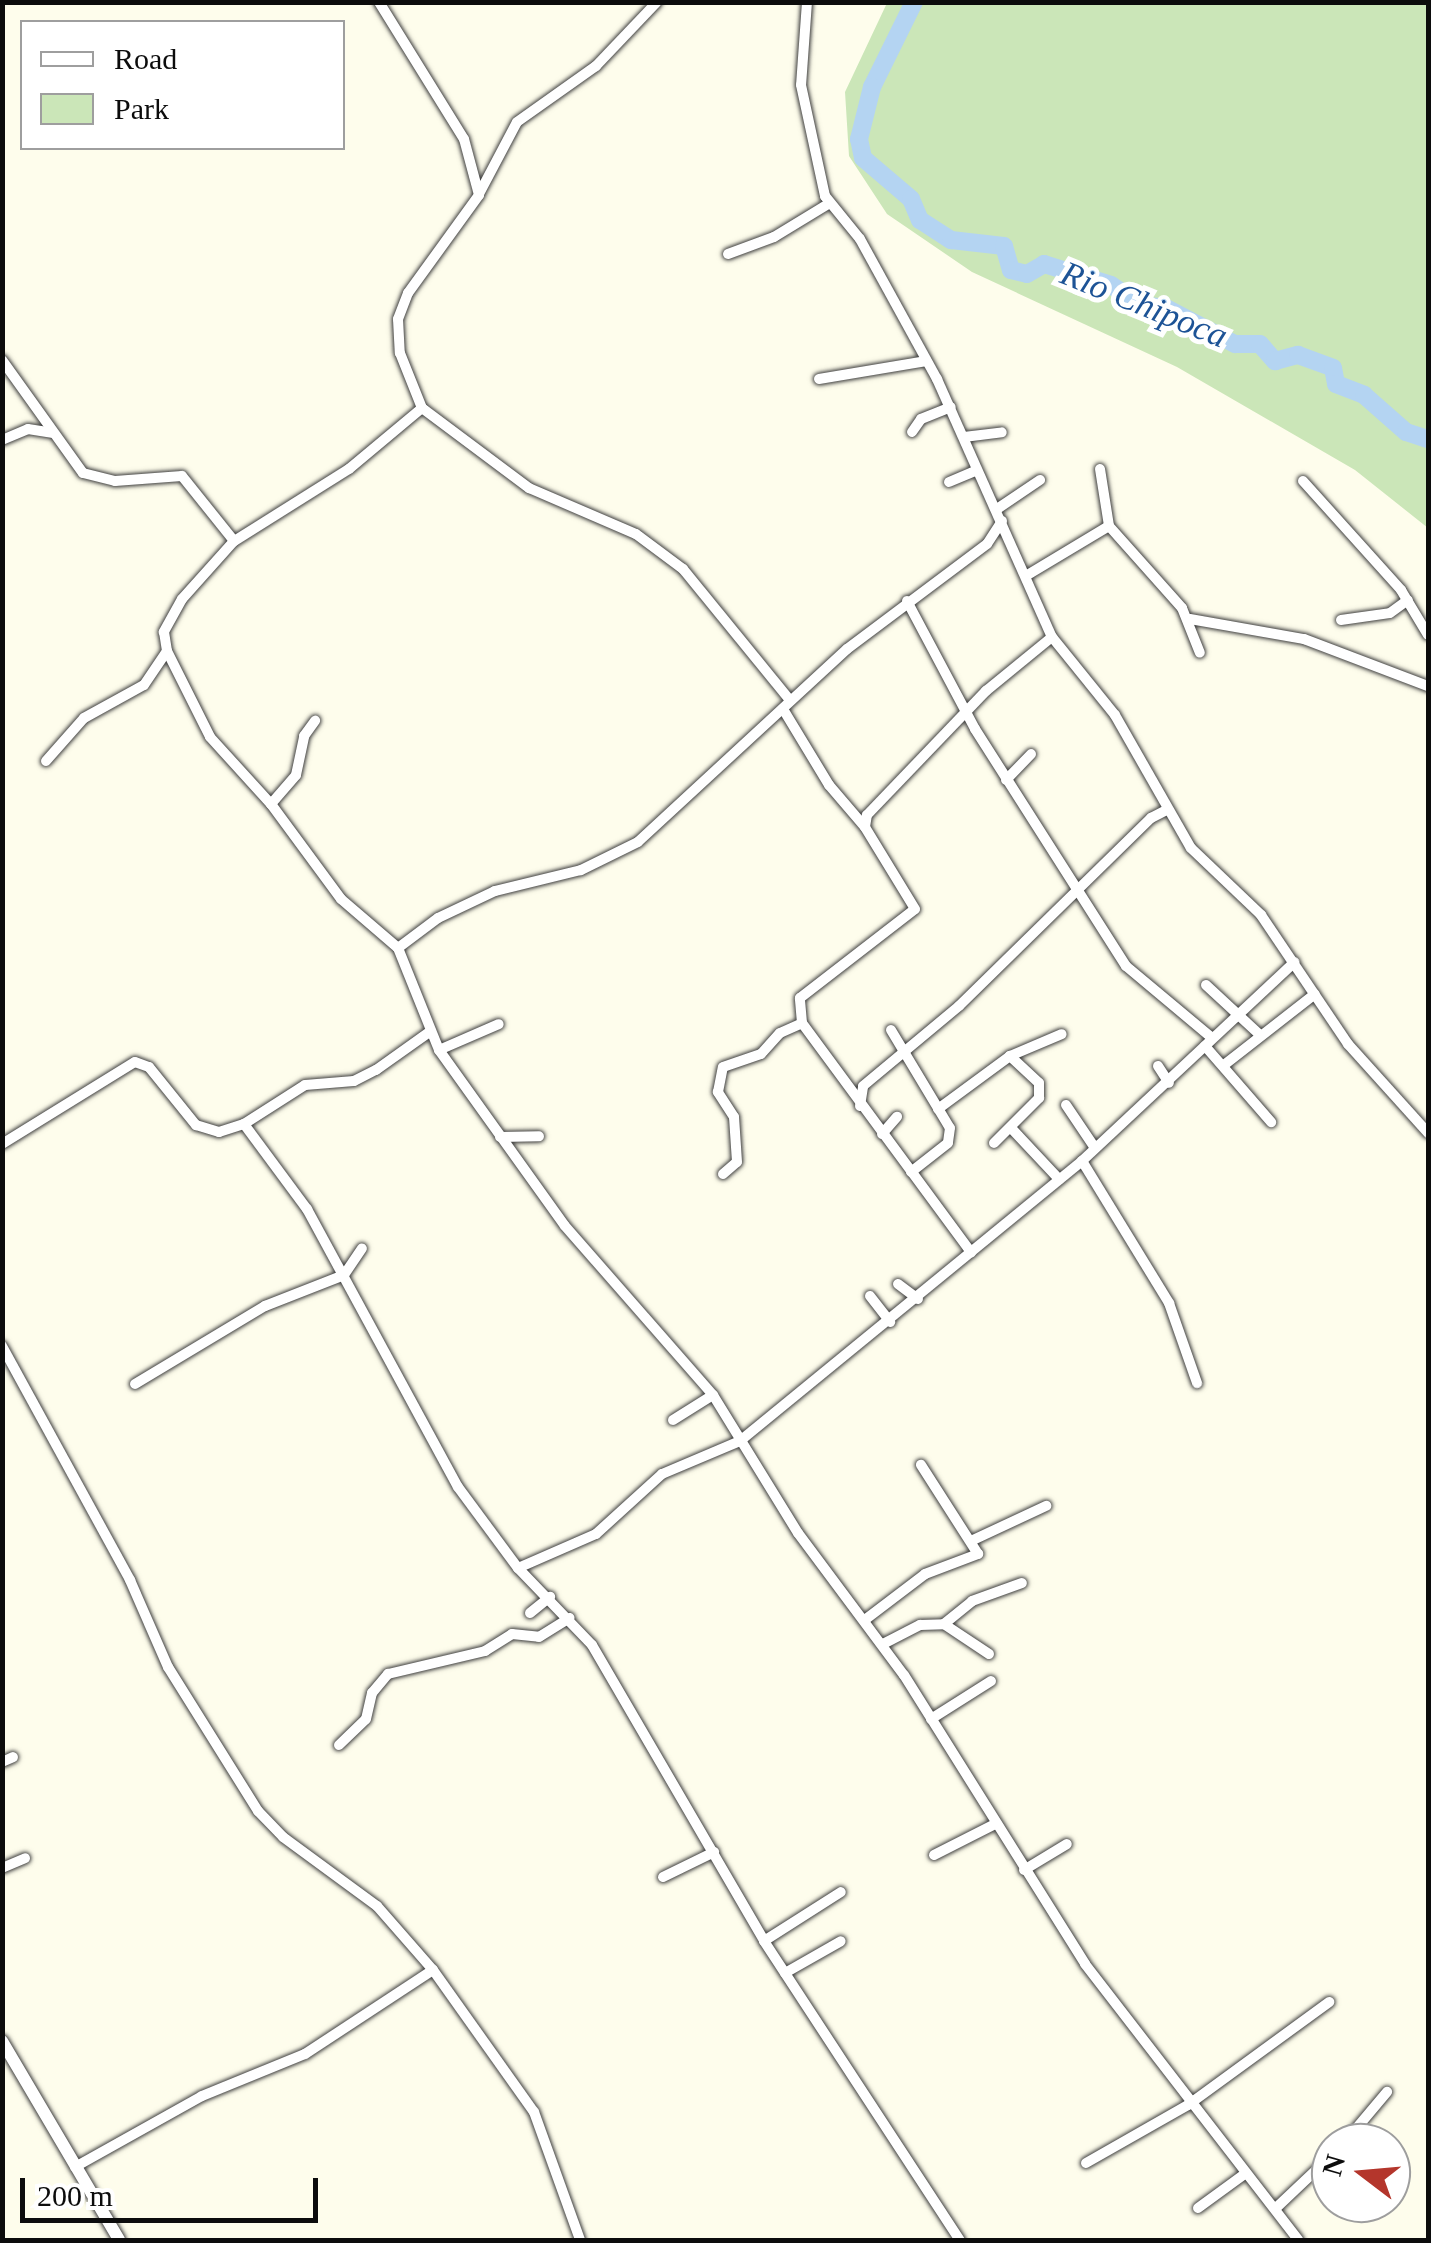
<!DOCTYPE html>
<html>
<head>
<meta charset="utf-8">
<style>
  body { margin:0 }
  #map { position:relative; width:1431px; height:2243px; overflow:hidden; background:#fefdec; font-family:"Times New Roman",serif }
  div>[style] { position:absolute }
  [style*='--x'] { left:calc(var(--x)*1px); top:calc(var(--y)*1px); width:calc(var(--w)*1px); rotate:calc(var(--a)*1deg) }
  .green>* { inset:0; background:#cbe6b8 }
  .river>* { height:18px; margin:-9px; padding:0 9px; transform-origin:9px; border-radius:9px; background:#b4d4f2 }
  .roads { filter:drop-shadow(0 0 2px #3f3f3f) drop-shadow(0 0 2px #3f3f3f) }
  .minor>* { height:10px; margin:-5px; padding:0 5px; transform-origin:5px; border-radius:5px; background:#fff }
  .tertiary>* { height:12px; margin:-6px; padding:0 6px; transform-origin:6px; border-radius:6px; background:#fff }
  span { translate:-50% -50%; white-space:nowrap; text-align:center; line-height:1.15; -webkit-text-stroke:10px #fff; paint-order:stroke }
  .water-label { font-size:35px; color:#1d5396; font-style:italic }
  .frame { position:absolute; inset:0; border:5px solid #0c0c0c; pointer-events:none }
  .legend { position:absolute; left:20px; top:20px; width:325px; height:130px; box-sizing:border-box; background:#fff; border:2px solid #9e9e9e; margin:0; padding:12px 18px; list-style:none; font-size:30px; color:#0c0c0c }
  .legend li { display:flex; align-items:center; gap:20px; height:50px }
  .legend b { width:50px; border:2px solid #9e9e9e }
  .north { position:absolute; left:1311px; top:2123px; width:100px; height:100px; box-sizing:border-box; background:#fff; border:2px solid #9e9e9e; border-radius:50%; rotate:286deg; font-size:28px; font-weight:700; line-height:40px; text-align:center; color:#0c0c0c }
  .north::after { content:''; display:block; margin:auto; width:35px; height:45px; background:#b4362c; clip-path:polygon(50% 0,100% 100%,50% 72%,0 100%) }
  .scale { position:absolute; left:20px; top:2178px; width:298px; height:45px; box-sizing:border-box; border:5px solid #0c0c0c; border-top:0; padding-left:12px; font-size:30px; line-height:35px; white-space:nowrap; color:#0c0c0c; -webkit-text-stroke:8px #fff; paint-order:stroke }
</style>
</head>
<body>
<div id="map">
  <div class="green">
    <div style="clip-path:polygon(887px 3px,1428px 3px,1428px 528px,1355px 470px,1177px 367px,972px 272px,887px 214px,849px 156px,845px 92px)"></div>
  </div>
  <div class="river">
    <div style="--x:914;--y:2;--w:95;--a:116.3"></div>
    <div style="--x:872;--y:87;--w:54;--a:104"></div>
    <div style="--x:859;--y:139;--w:19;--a:78"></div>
    <div style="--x:863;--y:158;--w:63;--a:40.5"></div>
    <div style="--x:911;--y:199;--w:23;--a:67"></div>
    <div style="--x:920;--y:220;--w:37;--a:33"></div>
    <div style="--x:951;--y:240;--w:53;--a:6.5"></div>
    <div style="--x:1004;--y:246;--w:25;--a:74"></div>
    <div style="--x:1011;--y:270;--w:16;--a:14"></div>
    <div style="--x:1027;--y:274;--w:20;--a:-30"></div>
    <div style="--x:1044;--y:264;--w:70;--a:17.4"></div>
    <div style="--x:1111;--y:285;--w:36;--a:34"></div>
    <div style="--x:1141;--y:305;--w:25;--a:7"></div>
    <div style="--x:1166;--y:308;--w:78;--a:27.6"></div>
    <div style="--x:1235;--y:344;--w:25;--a:0"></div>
    <div style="--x:1260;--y:344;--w:23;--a:49"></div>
    <div style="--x:1275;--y:361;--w:24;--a:-15"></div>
    <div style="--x:1298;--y:355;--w:37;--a:20"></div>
    <div style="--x:1333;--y:368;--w:16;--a:79"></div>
    <div style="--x:1336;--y:384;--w:30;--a:21"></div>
    <div style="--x:1364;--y:395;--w:56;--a:41.4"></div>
    <div style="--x:1406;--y:432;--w:23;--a:18"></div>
  </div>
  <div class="roads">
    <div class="minor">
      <div style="--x:379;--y:2;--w:161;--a:58.2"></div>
      <div style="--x:464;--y:139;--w:58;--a:75"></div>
      <div style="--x:479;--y:195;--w:121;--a:125.9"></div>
      <div style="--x:408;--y:293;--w:28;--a:111"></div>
      <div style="--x:398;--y:319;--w:34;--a:87"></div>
      <div style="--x:400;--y:353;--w:59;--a:68.2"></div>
      <div style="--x:422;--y:408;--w:95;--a:140.1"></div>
      <div style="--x:349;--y:469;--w:136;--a:147.9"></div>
      <div style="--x:234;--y:541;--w:78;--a:131.9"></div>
      <div style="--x:182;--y:599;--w:38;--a:119"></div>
      <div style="--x:164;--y:632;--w:19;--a:81"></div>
      <div style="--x:167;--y:651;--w:96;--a:63.4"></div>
      <div style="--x:210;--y:737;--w:91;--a:47.7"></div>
      <div style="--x:271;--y:804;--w:118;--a:53.6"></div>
      <div style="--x:341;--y:899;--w:75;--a:40.7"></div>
      <div style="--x:807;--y:2;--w:83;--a:94.1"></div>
      <div style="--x:801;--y:85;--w:114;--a:77.8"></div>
      <div style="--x:825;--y:196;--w:55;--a:50.9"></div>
      <div style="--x:860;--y:239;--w:160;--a:61.2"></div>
      <div style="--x:937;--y:379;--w:282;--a:66"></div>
      <div style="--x:1052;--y:637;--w:100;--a:51.1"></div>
      <div style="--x:1115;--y:715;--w:153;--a:60.3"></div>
      <div style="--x:1191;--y:848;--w:97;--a:43.7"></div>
      <div style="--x:1261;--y:915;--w:156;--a:56"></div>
      <div style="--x:1348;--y:1044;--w:120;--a:48"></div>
      <div style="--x:479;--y:194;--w:81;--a:-62.2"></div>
      <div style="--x:517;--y:122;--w:97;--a:-35.3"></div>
      <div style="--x:596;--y:66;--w:88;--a:-46.4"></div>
      <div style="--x:728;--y:254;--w:49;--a:-20.3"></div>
      <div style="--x:774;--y:237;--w:63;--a:-31.4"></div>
      <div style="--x:2;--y:360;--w:139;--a:54.4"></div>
      <div style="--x:83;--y:473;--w:33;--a:14"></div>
      <div style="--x:115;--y:481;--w:67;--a:-4.3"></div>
      <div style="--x:182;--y:476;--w:83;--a:51.3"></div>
      <div style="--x:819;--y:379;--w:109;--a:-9.5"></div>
      <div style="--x:422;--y:408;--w:134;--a:36.8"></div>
      <div style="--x:529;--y:488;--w:116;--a:23.3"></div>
      <div style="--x:636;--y:534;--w:59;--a:36.7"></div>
      <div style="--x:683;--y:569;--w:169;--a:50.8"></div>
      <div style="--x:912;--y:432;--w:16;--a:-55"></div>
      <div style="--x:921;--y:419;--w:32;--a:-22"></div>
      <div style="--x:964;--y:437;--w:38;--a:-7"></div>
      <div style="--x:2;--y:440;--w:28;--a:-23"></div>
      <div style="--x:28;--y:429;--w:24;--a:9"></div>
      <div style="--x:1100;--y:469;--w:58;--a:81"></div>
      <div style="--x:1303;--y:481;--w:147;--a:48"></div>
      <div style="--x:1401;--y:590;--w:52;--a:59"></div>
      <div style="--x:949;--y:482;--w:30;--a:-23"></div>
      <div style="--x:997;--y:509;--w:52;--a:-34"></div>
      <div style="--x:1002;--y:521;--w:27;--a:123"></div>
      <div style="--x:987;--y:544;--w:175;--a:143.1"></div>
      <div style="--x:847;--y:649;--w:284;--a:137.3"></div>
      <div style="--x:638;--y:842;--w:64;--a:153.8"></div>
      <div style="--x:581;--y:870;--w:89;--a:166.3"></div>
      <div style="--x:495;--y:891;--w:63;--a:154.7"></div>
      <div style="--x:438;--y:918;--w:50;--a:143.1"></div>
      <div style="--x:398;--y:948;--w:110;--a:68.1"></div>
      <div style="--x:439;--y:1050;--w:216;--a:54.4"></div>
      <div style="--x:565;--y:1226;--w:225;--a:48.8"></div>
      <div style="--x:713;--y:1395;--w:162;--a:58.4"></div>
      <div style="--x:798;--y:1533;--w:177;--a:53.3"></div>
      <div style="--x:904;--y:1675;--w:341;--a:57.9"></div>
      <div style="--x:1085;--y:1964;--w:349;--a:52.3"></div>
      <div style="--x:1029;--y:574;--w:93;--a:-31"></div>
      <div style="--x:1109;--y:526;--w:110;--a:48.3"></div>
      <div style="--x:1182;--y:608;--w:48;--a:68.2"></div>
      <div style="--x:907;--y:601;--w:145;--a:62"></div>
      <div style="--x:975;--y:729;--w:281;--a:57.5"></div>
      <div style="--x:1126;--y:966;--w:112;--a:39.9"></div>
      <div style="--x:1190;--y:619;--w:116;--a:10"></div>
      <div style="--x:1304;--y:639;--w:133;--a:20.8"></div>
      <div style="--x:1341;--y:620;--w:49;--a:-8.1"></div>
      <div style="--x:1390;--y:613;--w:22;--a:-36"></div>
      <div style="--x:783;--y:709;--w:89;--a:58.8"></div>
      <div style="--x:829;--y:785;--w:54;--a:49.5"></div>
      <div style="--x:46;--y:761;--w:57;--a:-48.5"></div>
      <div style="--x:84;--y:718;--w:68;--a:-28.8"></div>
      <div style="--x:144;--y:685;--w:41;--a:-55.9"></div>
      <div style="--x:1006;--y:780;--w:36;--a:-46"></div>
      <div style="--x:271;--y:804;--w:38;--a:-49"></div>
      <div style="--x:296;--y:775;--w:40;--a:-78"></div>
      <div style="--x:304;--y:736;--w:19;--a:-54"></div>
      <div style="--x:1206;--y:985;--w:72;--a:42.8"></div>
      <div style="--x:802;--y:1023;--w:285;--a:53.6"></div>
      <div style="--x:891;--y:1030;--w:114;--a:59"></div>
      <div style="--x:950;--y:1128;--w:15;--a:98"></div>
      <div style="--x:948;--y:1143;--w:47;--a:141.9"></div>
      <div style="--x:1205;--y:1046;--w:101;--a:49"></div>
      <div style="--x:439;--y:1050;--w:65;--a:-23.4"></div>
      <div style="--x:1224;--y:1065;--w:115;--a:-38"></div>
      <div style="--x:1158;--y:1066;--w:20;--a:57"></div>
      <div style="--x:1066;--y:1105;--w:52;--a:56"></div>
      <div style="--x:860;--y:1106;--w:20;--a:-81"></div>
      <div style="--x:863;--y:1086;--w:125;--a:-39.8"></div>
      <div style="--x:959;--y:1006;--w:269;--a:-44.4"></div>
      <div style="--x:1151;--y:818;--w:18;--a:-27"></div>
      <div style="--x:938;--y:1109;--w:89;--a:-36.4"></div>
      <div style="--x:1010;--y:1056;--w:56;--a:-22.9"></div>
      <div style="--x:244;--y:1124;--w:72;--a:-32.6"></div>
      <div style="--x:305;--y:1085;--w:49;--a:-4.7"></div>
      <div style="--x:354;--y:1081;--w:25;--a:-27"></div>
      <div style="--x:376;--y:1070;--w:64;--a:-35.4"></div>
      <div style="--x:1012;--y:1129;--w:69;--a:46.8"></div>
      <div style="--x:882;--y:1134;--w:23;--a:-49"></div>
      <div style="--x:500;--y:1137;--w:39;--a:-1"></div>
      <div style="--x:994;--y:1143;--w:64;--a:-45"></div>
      <div style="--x:1039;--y:1098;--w:15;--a:-90"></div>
      <div style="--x:1039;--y:1083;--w:40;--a:-137"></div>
      <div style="--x:2;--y:1144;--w:156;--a:-31.7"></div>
      <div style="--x:135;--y:1062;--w:15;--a:20"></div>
      <div style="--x:149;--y:1067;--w:75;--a:51"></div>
      <div style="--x:196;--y:1125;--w:24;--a:17"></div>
      <div style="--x:219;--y:1132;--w:26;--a:-18"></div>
      <div style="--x:244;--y:1124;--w:106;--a:53.5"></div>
      <div style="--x:307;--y:1209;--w:316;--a:61.5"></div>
      <div style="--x:458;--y:1487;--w:101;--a:53.5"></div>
      <div style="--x:518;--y:1568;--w:107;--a:46.1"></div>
      <div style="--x:592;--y:1645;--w:342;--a:59.8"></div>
      <div style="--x:764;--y:1941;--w:358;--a:56.8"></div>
      <div style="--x:1082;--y:1161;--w:167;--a:58.5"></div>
      <div style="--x:1169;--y:1303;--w:85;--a:70.7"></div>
      <div style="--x:723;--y:1174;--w:18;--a:-41"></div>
      <div style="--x:737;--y:1162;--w:45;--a:-93.8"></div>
      <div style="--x:734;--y:1117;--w:30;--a:-123"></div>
      <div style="--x:718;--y:1092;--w:25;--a:-79"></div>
      <div style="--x:723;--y:1067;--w:40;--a:-18.9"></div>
      <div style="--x:761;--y:1054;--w:28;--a:-48"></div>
      <div style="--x:780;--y:1033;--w:24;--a:-24"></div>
      <div style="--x:802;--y:1023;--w:25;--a:-95"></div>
      <div style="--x:800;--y:998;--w:145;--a:-37.7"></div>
      <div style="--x:915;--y:909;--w:96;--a:-121.4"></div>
      <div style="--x:865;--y:827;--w:12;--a:-81"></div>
      <div style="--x:867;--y:815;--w:172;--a:-46.2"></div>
      <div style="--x:986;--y:691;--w:85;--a:-39.3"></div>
      <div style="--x:898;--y:1284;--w:25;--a:37"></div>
      <div style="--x:870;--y:1296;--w:33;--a:52"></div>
      <div style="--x:2;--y:1346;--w:267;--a:61.3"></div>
      <div style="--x:130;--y:1580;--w:95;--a:66.4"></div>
      <div style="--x:168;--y:1667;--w:170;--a:58"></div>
      <div style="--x:258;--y:1811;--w:36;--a:46"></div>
      <div style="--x:283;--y:1837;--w:117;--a:36.3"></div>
      <div style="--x:377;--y:1906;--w:85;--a:48.8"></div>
      <div style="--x:433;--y:1970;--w:174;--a:54.6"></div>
      <div style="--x:534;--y:2112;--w:136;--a:70.2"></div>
      <div style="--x:135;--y:1384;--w:152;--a:-31"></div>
      <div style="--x:265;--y:1306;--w:85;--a:-21.4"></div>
      <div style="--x:344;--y:1275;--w:32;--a:-56"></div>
      <div style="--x:673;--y:1420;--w:47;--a:-32"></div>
      <div style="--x:973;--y:1540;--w:81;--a:-25"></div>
      <div style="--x:518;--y:1568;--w:85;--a:-23.6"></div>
      <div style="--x:596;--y:1534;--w:89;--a:-42.3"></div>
      <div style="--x:662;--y:1474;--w:85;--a:-22.9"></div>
      <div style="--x:740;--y:1441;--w:442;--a:-39.3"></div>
      <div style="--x:1082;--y:1161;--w:291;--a:-43.1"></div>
      <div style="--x:530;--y:1613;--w:26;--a:-39"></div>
      <div style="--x:866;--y:1619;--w:74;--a:-37.3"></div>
      <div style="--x:925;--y:1574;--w:57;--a:-20.7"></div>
      <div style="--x:978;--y:1554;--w:106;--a:-122.6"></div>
      <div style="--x:883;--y:1644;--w:42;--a:-27.2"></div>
      <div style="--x:920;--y:1625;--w:24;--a:-2"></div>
      <div style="--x:989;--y:1654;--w:54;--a:-146.3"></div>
      <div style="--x:944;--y:1624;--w:36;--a:-39"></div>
      <div style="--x:972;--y:1601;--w:53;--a:-19.8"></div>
      <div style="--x:931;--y:1719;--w:71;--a:-32.3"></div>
      <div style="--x:339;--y:1745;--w:37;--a:-44"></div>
      <div style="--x:366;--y:1719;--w:27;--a:-77"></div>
      <div style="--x:372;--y:1693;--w:25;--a:-50"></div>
      <div style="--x:388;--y:1674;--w:100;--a:-13.3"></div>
      <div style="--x:485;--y:1651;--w:32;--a:-32"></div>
      <div style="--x:512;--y:1634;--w:27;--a:6"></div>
      <div style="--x:539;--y:1637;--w:36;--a:-32"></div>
      <div style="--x:2;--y:1762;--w:12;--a:-24"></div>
      <div style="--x:934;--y:1855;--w:68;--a:-26.9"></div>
      <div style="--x:2;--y:1868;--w:25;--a:-23"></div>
      <div style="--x:1024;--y:1870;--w:50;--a:-31.2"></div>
      <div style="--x:663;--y:1877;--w:57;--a:-26.1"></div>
      <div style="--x:764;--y:1941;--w:91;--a:-32.5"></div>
      <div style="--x:785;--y:1973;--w:64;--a:-29.7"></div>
      <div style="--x:1344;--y:2143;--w:67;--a:-49.9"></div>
      <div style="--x:1086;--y:2163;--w:117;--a:-29.6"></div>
      <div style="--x:1188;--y:2105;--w:175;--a:-36.1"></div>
      <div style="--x:75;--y:2167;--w:145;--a:-29.2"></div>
      <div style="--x:202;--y:2096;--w:111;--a:-22.2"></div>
      <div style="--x:305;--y:2054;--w:153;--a:-33.3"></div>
      <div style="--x:1277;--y:2207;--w:74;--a:-43.4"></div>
      <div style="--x:1198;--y:2208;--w:59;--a:-36.1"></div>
    </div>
    <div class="tertiary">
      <div style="--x:2;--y:2041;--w:231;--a:59.5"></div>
    </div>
  </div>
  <div class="water-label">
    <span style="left:1144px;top:305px;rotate:22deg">Rio Chipoca</span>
  </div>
  <div class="frame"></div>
  <ul class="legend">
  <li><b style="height:12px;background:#fff"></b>Road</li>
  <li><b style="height:28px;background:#cbe6b8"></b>Park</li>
  </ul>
  <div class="north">N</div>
  <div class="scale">200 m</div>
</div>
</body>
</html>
